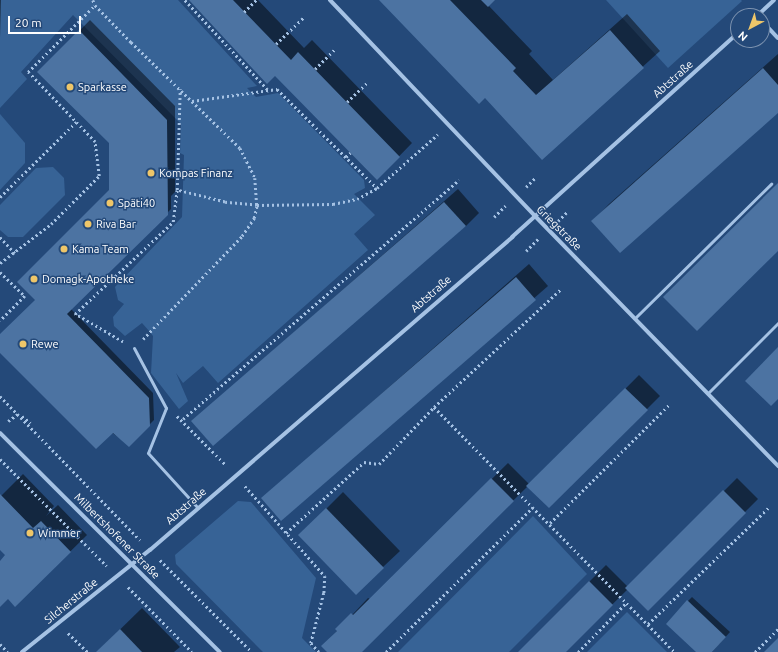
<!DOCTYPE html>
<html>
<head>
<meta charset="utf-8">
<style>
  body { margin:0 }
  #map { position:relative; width:778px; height:652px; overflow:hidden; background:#244979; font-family:Ubuntu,sans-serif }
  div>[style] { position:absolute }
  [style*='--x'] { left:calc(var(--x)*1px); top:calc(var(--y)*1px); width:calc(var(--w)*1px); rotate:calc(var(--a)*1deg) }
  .green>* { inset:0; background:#376396 }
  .shadow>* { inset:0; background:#0007 }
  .building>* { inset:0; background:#4c73a2 }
  .path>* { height:2.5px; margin-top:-1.25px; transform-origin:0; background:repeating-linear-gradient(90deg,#a5c2e4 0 2px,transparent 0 5px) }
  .lane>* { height:3px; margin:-1.5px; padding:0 1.5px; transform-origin:1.5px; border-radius:1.5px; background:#a5c2e4 }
  .street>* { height:4px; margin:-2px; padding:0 2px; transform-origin:2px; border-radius:2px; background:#a5c2e4 }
  .dots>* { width:11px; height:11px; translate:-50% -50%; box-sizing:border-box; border:2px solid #244979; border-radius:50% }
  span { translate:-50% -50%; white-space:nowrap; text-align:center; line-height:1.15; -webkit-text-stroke:3px #244979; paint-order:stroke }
  .street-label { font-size:11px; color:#fff }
  .poi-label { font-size:11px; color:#fff }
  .left { translate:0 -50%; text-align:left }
  .north { position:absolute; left:730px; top:8px; width:40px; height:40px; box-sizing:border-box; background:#244979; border:1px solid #7c92af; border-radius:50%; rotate:221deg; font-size:11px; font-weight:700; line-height:16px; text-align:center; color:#fff }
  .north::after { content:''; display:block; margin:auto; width:14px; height:18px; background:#eec669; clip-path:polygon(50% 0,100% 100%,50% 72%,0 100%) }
  .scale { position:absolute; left:8px; top:16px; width:73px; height:18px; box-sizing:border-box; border:2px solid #fff; border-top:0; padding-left:5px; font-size:12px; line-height:14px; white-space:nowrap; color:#fff; -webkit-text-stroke:3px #244979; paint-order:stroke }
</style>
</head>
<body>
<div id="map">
  <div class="green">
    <div style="clip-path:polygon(0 0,178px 0,257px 86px,247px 88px,256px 97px,278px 93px,364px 180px,365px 188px,354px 194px,375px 215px,354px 234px,368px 250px,218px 383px,203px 366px,183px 383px,176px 373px,188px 401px,179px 409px,151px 373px,153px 336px,150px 332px,142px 323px,125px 336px,114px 326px,113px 317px,124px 304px,118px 300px,115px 287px,182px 217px,184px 155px,180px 153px,181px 124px,73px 15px,21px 72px,27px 79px,0 108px)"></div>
    <div style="clip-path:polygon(606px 0,741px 0,742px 1px,668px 68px)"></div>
    <div style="clip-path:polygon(0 114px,25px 143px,25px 163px,0 190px)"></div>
    <div style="clip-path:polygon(53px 167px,64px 178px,65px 195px,23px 237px,8px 237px,0 230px,0 205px,36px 168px)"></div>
    <div style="clip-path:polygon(238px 501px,251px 502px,316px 578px,302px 638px,316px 652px,263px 652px,176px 564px,175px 555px)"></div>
    <div style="clip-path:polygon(533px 516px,587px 574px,509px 652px,398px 652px)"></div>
    <div style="clip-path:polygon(627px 612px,667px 652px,587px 652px)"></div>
  </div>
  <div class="shadow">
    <div style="clip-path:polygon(0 0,1px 0,0 38px)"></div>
    <div style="clip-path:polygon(191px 0,258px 0,304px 48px,312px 40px,412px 143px,377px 179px,275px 75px)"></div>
    <div style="clip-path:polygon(381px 0,494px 0,488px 5px,532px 51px,529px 54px,553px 80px,627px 14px,660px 51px,542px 158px,485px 96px)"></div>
    <div style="clip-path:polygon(90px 20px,175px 106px,175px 192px,171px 196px,171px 209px,71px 309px,153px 393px,154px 420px,129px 445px,0 352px,0 336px,36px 300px,110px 191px,110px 143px,39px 72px)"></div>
    <div style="clip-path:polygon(778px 54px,778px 112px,593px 221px,609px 204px)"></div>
    <div style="clip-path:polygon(458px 189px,479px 213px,466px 226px,193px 421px)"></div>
    <div style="clip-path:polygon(529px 264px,548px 286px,281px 520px,263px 498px)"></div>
    <div style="clip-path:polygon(639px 375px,660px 396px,549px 507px,528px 486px,360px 652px,328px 652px,323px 646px,368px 598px,370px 599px,508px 463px,530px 485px)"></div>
    <div style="clip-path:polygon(23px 474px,54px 506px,46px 516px,58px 505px,87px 535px,15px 606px,8px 598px,0 605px,0 562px,7px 555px,0 549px,0 497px)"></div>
    <div style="clip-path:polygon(737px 478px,758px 499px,648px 609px,628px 589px,564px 652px,519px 652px,606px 565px,628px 587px)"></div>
    <div style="clip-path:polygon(343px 492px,400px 551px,383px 567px,316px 519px)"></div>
    <div style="clip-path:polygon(692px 597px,730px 632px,712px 652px,698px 652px,688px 601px)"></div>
    <div style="clip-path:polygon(142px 608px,180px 647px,174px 652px,97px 652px)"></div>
  </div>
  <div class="building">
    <div style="clip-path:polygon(189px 0,233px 0,291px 60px,298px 52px,400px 157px,377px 180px,275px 76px,267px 84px)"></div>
    <div style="clip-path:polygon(379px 0,450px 0,516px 68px,513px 71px,536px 95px,610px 30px,644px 68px,542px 160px,485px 98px,479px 104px)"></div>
    <div style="clip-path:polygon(481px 0,495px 0,488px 7px)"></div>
    <div style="clip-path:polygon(79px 30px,167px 120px,168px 215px,67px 314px,149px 398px,150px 426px,129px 447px,113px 433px,96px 449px,0 353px,0 334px,35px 300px,17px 282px,109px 190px,109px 143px,37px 72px)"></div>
    <div style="clip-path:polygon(763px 68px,778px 85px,778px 113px,620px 253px,591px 221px)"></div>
    <div style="clip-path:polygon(778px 183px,778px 251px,697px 331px,663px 297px)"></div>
    <div style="clip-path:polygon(444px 202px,466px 226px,213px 446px,191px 421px)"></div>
    <div style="clip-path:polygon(516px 277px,536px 300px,281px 521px,261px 498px)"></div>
    <div style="clip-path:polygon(778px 347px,778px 399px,771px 406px,745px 381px)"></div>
    <div style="clip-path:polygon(625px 388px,648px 410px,549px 508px,526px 486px)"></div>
    <div style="clip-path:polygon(491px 478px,514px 501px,362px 652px,327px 652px,321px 646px,337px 631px,335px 629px,351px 613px,353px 615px)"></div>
    <div style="clip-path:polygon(723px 490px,746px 513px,648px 611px,625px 588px)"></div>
    <div style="clip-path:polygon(0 494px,33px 528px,41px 521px,71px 552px,15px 607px,8px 599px,0 607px,0 561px,5px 555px,0 550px)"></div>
    <div style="clip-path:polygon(326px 508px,384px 568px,356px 595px,298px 535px)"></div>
    <div style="clip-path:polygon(589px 581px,613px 605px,566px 652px,518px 652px)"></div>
    <div style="clip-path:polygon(687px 600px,726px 637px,712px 652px,696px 652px,666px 624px)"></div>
    <div style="clip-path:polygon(120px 629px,142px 652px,96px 652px)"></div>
    <div style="clip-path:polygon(778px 638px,778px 652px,764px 652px)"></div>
  </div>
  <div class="path">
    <div style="--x:93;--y:0;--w:5;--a:68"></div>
    <div style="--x:95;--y:5;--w:52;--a:45.8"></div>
    <div style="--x:131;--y:42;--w:152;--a:44.2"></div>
    <div style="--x:240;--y:148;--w:34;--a:63"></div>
    <div style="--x:255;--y:178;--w:27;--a:86"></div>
    <div style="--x:257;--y:205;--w:76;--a:-0.8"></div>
    <div style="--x:333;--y:204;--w:25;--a:-12"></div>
    <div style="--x:357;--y:199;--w:23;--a:-29"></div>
    <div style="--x:377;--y:188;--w:81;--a:-41.5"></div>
    <div style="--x:185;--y:0;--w:122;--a:47.3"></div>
    <div style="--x:244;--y:12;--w:17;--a:-45"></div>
    <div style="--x:276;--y:44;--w:39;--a:-44"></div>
    <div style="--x:315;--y:69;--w:28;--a:-45"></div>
    <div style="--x:192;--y:101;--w:86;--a:-8"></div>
    <div style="--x:277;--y:89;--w:141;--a:44.7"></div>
    <div style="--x:347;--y:102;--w:28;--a:-44"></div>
    <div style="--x:346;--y:157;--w:6;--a:-45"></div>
    <div style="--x:526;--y:187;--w:14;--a:-45"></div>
    <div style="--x:0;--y:197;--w:107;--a:-44.6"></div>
    <div style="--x:494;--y:217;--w:16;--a:-45"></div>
    <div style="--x:558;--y:221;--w:14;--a:-45"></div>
    <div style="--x:0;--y:237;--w:22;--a:47"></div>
    <div style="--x:526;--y:251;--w:17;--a:-45"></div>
    <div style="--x:0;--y:263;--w:64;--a:-37.4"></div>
    <div style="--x:51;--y:224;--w:68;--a:-45"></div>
    <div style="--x:99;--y:176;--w:34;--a:-97"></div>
    <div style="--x:95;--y:142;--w:97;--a:-133.7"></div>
    <div style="--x:28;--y:72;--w:95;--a:-45"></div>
    <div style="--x:0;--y:272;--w:35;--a:44"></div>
    <div style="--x:25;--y:296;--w:35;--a:135"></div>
    <div style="--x:143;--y:339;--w:143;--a:-46.1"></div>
    <div style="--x:242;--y:236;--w:22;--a:-56"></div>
    <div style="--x:254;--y:218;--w:13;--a:-77"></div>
    <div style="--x:257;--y:205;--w:32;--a:-175"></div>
    <div style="--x:225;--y:202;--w:49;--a:-166"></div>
    <div style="--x:123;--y:342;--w:56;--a:-149.7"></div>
    <div style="--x:75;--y:314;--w:134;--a:-43.2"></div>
    <div style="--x:173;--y:222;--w:32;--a:-83"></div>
    <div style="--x:177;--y:190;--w:101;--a:-88.3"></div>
    <div style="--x:0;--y:396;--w:201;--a:45.8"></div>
    <div style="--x:434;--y:407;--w:173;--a:-42.9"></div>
    <div style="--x:22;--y:416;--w:11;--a:38"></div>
    <div style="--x:177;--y:416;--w:69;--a:45"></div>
    <div style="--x:183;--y:419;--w:365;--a:-40.9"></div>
    <div style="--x:8;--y:421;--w:12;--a:-35"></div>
    <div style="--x:0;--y:459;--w:151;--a:45"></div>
    <div style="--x:245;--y:486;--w:120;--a:48.4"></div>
    <div style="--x:325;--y:576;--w:17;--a:93"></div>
    <div style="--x:324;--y:593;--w:52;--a:104.6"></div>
    <div style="--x:311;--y:643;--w:12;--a:48"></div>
    <div style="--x:550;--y:523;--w:168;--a:-44.8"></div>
    <div style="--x:286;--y:533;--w:105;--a:-42.3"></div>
    <div style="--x:364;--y:462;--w:15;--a:8"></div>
    <div style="--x:379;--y:464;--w:79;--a:-46"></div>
    <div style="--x:434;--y:407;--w:344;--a:45.5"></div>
    <div style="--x:160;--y:560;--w:130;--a:45"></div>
    <div style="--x:128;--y:587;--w:91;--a:45.4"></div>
    <div style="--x:648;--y:624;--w:167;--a:-44"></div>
    <div style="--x:68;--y:633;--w:28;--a:44"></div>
    <div style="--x:0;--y:644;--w:11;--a:45"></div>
    <div style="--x:386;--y:652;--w:206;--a:-44.6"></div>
    <div style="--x:578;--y:652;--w:69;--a:-45.6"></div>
    <div style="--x:755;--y:652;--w:33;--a:-45"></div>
  </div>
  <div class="lane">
    <div style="--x:636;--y:317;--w:190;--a:-44.6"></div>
    <div style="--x:134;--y:348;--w:68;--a:61.9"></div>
    <div style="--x:166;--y:408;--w:48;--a:111.8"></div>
    <div style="--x:148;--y:453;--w:74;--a:47.7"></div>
    <div style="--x:708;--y:393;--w:99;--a:-45"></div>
  </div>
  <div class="street">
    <div style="--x:330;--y:0;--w:298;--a:46.5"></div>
    <div style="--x:535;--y:216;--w:349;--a:45.8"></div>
    <div style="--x:757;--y:16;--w:23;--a:-43"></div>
    <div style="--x:762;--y:21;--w:23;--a:47"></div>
    <div style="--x:0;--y:433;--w:310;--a:44.9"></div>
    <div style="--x:22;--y:652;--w:164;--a:-38.6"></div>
    <div style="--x:150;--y:550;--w:479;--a:-40.8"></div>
    <div style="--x:512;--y:237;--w:304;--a:-42.1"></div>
  </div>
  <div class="dots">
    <div style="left:70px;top:87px;background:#eec669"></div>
    <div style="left:151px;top:173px;background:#eec669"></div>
    <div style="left:110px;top:203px;background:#eec669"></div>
    <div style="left:88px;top:224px;background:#eec669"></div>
    <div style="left:64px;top:249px;background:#eec669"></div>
    <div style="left:34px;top:279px;background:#eec669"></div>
    <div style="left:23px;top:344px;background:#eec669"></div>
    <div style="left:30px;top:533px;background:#eec669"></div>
  </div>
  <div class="street-label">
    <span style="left:673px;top:79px;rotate:-42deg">Abtstraße</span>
    <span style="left:559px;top:228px;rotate:45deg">Griegstraße</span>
    <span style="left:431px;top:294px;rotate:-41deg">Abtstraße</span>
    <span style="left:186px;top:506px;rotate:-41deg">Abtstraße</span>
    <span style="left:117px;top:536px;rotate:45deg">Milbertshofener Straße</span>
    <span style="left:71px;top:601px;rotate:-39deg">Silcherstraße</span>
  </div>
  <div class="poi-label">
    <span class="left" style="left:78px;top:87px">Sparkasse</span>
    <span class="left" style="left:159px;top:173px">Kompas Finanz</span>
    <span class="left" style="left:118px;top:203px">Späti40</span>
    <span class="left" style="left:96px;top:224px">Riva Bar</span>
    <span class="left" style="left:72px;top:249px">Kama Team</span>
    <span class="left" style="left:42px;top:279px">Domagk-Apotheke</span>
    <span class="left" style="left:31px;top:344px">Rewe</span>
    <span class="left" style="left:38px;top:533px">Wimmer</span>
  </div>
  <div class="north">N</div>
  <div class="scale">20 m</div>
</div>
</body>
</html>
